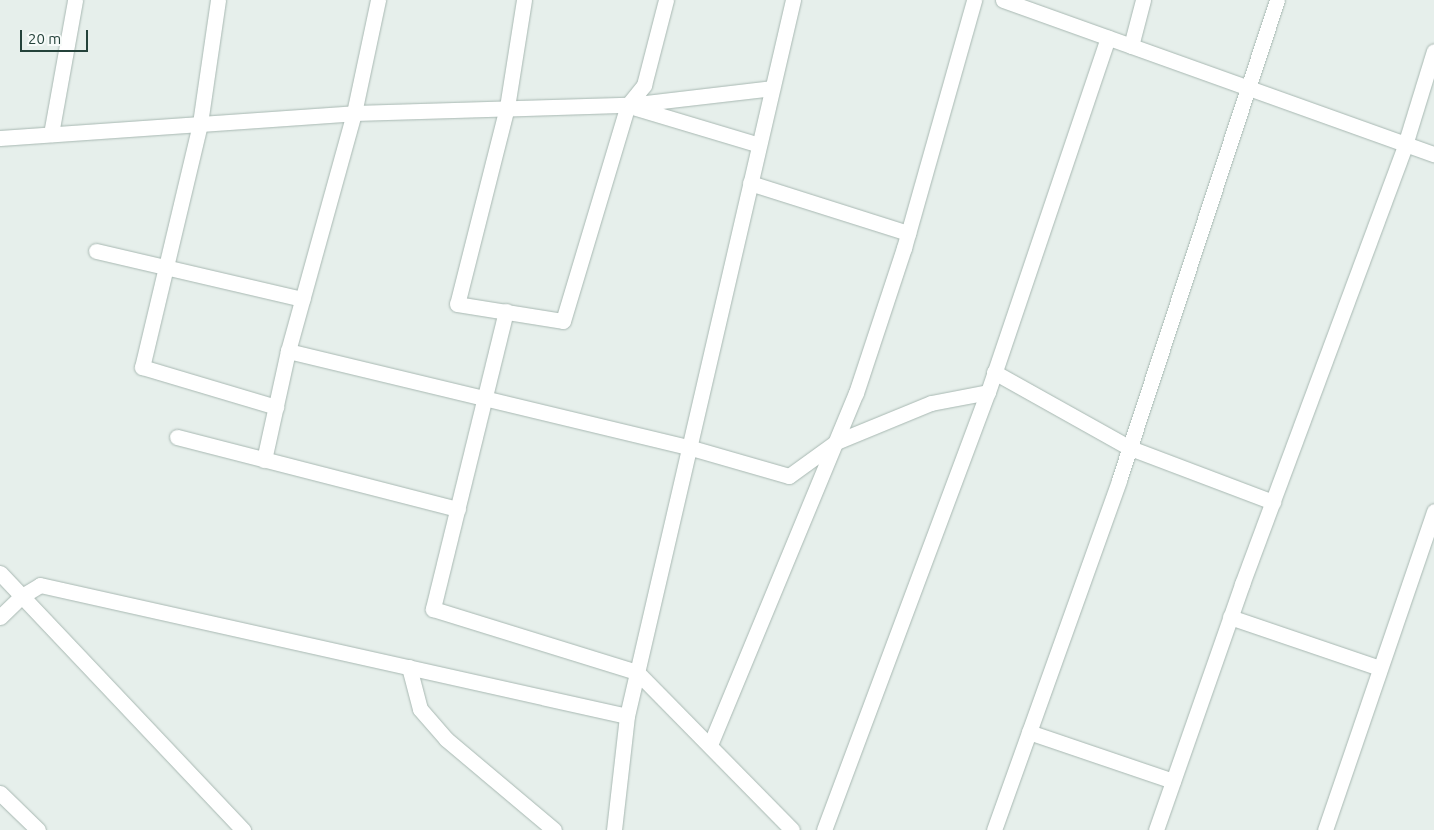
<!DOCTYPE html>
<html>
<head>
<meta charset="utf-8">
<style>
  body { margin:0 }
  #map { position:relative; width:1434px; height:830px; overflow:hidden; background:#e6efeb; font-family:Ubuntu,sans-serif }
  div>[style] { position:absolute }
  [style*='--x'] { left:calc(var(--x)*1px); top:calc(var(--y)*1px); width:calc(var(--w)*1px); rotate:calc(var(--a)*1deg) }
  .roads { filter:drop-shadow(0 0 1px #a8b8b2) drop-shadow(0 0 1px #a8b8b2) }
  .minor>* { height:15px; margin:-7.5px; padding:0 7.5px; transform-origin:7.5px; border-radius:7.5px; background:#fff }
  span { translate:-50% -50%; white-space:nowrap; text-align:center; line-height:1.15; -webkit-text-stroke:4px #f7fbf9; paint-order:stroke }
  .scale { position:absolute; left:20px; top:30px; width:68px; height:22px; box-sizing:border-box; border:2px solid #24423a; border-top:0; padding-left:6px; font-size:15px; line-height:18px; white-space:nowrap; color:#24423a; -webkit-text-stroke:4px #f7fbf9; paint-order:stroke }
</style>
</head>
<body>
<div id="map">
  <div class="roads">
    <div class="minor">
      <div style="--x:218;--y:0;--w:125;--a:98.3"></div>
      <div style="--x:200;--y:124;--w:250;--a:103.4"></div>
      <div style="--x:142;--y:367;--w:140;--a:16.6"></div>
      <div style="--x:524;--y:0;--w:108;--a:99"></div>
      <div style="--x:507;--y:107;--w:203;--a:104.2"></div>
      <div style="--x:457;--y:304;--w:107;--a:9.1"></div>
      <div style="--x:563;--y:321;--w:226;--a:-73.3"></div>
      <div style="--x:628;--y:105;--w:26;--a:-51"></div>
      <div style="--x:644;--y:85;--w:88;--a:-75.5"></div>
      <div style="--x:1003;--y:0;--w:458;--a:19.7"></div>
      <div style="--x:1131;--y:46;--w:48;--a:-75.4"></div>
      <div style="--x:636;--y:108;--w:128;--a:16.7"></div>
      <div style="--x:51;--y:134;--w:136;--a:-79.8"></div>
      <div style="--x:0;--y:138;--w:355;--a:-4"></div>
      <div style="--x:354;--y:113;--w:274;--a:-1.7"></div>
      <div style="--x:628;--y:105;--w:145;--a:-6.7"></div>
      <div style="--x:750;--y:183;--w:166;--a:17.6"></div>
      <div style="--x:96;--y:251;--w:212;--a:13.1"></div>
      <div style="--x:506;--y:311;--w:307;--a:103.8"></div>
      <div style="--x:433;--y:609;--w:214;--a:17.2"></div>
      <div style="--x:637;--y:672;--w:221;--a:45.5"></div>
      <div style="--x:288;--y:351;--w:411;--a:13.5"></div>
      <div style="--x:688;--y:447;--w:105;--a:16"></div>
      <div style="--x:789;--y:476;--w:58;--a:-35.9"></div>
      <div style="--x:836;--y:442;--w:103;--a:-22.3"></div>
      <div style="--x:931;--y:403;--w:58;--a:-10.9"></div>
      <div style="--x:994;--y:372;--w:156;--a:29.2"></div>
      <div style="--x:1130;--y:448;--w:153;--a:20.7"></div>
      <div style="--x:177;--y:437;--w:290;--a:14.4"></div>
      <div style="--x:264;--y:460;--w:112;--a:-77.6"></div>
      <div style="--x:288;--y:351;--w:247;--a:-74.5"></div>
      <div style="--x:354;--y:113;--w:116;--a:-78"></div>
      <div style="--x:0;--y:573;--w:354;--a:46.6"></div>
      <div style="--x:0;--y:617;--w:30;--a:-44"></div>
      <div style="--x:22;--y:596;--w:21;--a:-31"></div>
      <div style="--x:40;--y:585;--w:601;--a:12.58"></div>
      <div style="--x:1230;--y:617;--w:158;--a:18.8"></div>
      <div style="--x:409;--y:667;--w:43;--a:75.3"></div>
      <div style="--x:420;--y:709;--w:40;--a:49"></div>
      <div style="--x:446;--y:739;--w:141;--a:40.1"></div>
      <div style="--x:1029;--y:732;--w:152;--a:18.8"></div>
      <div style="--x:710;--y:745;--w:381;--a:-67.5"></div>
      <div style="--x:856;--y:393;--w:153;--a:-71.7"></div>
      <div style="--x:904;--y:248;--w:258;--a:-74.2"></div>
      <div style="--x:0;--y:793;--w:53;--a:44.2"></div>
      <div style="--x:614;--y:830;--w:115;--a:-83.5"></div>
      <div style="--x:627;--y:716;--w:735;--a:-76.95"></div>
      <div style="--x:824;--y:830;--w:468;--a:-69.5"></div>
      <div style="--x:988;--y:392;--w:374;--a:-71.3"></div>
      <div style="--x:994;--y:830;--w:372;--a:-70.3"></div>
      <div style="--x:1119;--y:480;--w:505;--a:-71.78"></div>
      <div style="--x:1156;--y:830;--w:261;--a:-70.7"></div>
      <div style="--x:1242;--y:584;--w:468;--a:-69.6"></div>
      <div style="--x:1405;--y:145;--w:98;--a:-72.9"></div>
      <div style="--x:1325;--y:830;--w:337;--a:-71.1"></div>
    </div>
  </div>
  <div class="scale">20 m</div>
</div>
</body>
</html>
